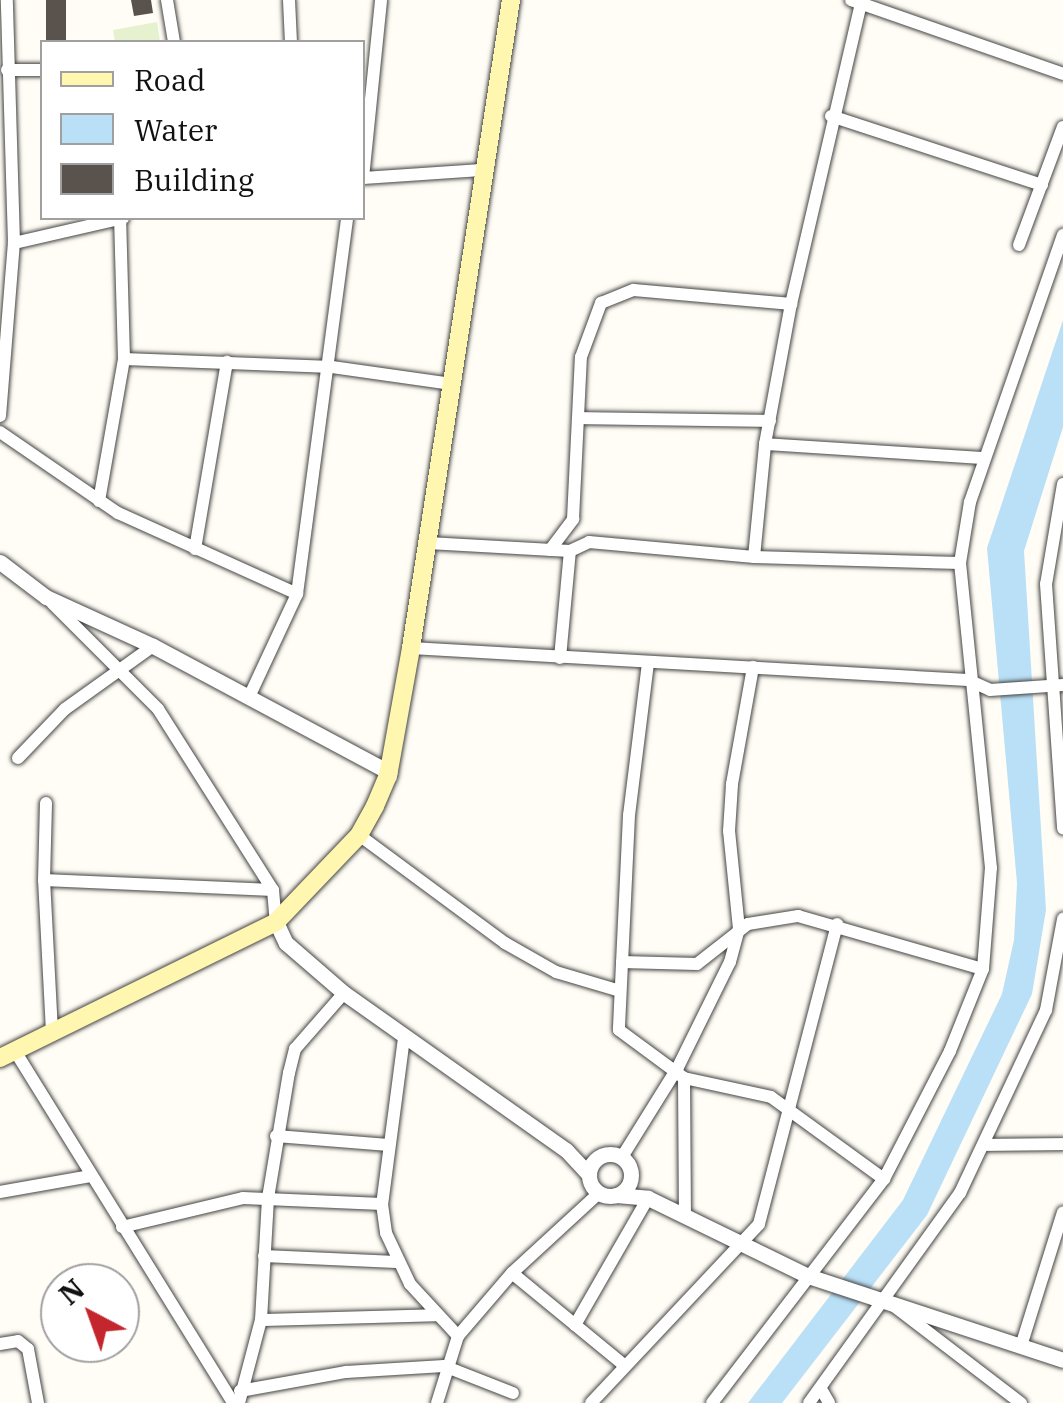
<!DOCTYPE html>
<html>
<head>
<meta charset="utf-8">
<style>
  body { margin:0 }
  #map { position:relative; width:1063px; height:1403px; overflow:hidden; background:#fffdf5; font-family:"IBM Plex Serif",serif }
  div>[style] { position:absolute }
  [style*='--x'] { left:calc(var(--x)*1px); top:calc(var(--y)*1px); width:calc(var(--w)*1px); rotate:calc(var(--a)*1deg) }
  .pitch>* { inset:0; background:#e6f2cf }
  .water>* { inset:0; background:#b9e0f7 }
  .building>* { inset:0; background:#5a524d }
  .roads { filter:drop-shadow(0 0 2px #444) drop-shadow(0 0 2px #444) }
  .minor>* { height:12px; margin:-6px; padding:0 6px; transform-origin:6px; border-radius:6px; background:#fff }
  .tertiary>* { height:15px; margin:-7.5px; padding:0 7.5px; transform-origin:7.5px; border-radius:7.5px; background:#fff }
  .tertiary>.ring { margin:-7.5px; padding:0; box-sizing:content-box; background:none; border:15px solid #fff; border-radius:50% }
  .secondary>* { height:18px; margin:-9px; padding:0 9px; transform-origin:9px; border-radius:9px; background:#fff6b0 }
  span { translate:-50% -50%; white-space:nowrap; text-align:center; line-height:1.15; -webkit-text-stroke:10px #fff; paint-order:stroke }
  .legend { position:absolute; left:40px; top:40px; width:325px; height:180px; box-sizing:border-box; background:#fff; border:2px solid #a0a0a0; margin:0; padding:12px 18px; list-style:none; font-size:30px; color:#111 }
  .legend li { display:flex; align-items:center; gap:20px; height:50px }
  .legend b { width:50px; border:2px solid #a0a0a0 }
  .north { position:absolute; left:40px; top:1263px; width:100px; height:100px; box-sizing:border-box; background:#fff; border:2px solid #a0a0a0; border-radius:50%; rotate:319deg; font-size:28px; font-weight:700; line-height:40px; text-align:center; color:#111 }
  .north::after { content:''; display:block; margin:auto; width:35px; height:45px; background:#c4262e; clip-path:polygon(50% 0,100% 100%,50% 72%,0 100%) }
</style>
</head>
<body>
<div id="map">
  <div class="pitch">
    <div style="clip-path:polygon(157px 22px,160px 42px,115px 42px,113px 30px)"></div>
  </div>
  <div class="water">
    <div style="clip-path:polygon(1063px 320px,1063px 427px,1024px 551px,1046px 910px,1032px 994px,927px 1215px,782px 1403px,748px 1403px,903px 1200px,1002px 994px,1014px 940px,1017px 883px,987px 548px)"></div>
  </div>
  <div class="building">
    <div style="clip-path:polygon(46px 0,66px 0,66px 42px,46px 42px)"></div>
    <div style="clip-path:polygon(131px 0,151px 0,153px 13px,134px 16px)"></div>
  </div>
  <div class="roads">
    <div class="minor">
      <div style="--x:167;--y:0;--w:43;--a:80.5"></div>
      <div style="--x:289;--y:0;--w:42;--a:87.3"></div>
      <div style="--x:851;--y:0;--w:225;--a:19.2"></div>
      <div style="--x:7;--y:70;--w:35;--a:0"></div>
      <div style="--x:831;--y:116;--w:222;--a:18.1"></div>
      <div style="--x:362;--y:178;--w:121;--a:-3.8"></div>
      <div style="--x:363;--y:178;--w:179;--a:-84.2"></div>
      <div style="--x:14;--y:243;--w:112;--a:-12.9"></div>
      <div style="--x:1019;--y:245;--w:126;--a:-69.6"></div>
      <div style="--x:124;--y:359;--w:208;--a:2.2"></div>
      <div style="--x:332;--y:367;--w:121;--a:8.1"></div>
      <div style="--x:0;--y:416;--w:174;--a:-85.4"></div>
      <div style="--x:14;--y:243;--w:243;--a:-91.7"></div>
      <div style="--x:579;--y:418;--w:191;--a:0.9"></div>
      <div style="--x:0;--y:432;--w:143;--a:34.5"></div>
      <div style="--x:118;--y:513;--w:196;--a:24.3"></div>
      <div style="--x:765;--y:444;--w:219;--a:3.7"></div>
      <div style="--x:1063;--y:484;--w:101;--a:99.6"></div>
      <div style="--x:1046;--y:584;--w:245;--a:86"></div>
      <div style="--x:99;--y:501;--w:144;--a:-80"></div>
      <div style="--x:124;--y:359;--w:141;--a:-91.6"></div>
      <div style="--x:428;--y:543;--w:142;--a:3.2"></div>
      <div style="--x:570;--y:551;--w:21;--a:-25"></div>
      <div style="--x:589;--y:542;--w:166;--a:5.2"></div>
      <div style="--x:754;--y:557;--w:206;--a:1.7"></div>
      <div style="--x:195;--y:549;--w:190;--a:-80.3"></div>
      <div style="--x:550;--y:550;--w:39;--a:-53"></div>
      <div style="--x:573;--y:519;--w:162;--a:-87.2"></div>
      <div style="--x:581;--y:357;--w:58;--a:-69.7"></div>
      <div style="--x:601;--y:303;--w:35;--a:-22"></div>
      <div style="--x:634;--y:290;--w:158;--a:5.1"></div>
      <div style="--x:754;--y:557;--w:114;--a:-84.4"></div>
      <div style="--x:765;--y:444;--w:142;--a:-79.5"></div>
      <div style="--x:791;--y:304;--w:312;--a:-76.9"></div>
      <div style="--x:52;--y:603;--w:150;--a:45"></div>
      <div style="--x:158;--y:709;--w:214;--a:57.6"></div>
      <div style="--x:273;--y:890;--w:32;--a:85"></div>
      <div style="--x:411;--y:648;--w:558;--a:3.29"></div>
      <div style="--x:968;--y:680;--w:24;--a:24"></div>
      <div style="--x:990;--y:690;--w:73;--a:-3.9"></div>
      <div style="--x:560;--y:658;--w:107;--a:-84.7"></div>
      <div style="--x:648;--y:663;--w:153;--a:97.1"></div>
      <div style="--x:629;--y:815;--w:215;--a:92.7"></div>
      <div style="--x:619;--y:1030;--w:81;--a:36.4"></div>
      <div style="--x:684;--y:1078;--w:139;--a:89.6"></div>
      <div style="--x:249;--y:697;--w:114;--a:-65"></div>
      <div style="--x:297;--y:594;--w:379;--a:-82.4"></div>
      <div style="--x:18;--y:758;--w:68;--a:-46.2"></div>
      <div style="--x:65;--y:709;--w:108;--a:-35.6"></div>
      <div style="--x:359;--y:835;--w:182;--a:36.5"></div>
      <div style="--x:505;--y:943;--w:59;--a:29.6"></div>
      <div style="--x:556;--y:972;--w:67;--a:16.5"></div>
      <div style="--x:44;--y:880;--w:77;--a:-88.5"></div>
      <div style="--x:622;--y:962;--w:75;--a:1.5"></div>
      <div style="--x:697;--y:964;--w:65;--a:-38.1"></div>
      <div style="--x:748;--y:924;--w:51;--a:-9.1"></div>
      <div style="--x:798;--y:916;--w:192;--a:16"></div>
      <div style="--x:52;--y:1032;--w:152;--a:-93"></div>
      <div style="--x:44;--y:880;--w:229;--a:2.5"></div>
      <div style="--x:404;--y:1038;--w:167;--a:97.5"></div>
      <div style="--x:382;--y:1204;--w:29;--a:82"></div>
      <div style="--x:386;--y:1233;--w:56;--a:64.8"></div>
      <div style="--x:410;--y:1284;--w:71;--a:47.3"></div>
      <div style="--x:15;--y:1051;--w:414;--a:58.2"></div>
      <div style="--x:684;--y:1078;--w:89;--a:12.3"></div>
      <div style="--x:771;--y:1097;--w:140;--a:36"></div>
      <div style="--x:276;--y:1136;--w:113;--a:4.6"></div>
      <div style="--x:984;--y:1145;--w:79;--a:-0.7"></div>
      <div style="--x:622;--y:1157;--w:106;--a:-58.1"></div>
      <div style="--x:678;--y:1067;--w:117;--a:-63.7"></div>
      <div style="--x:730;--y:962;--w:34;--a:-75"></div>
      <div style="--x:739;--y:929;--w:99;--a:-95.8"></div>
      <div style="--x:729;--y:831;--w:47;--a:-86.3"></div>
      <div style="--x:732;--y:784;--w:119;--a:-79.8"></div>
      <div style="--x:0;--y:1192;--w:92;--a:-10"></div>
      <div style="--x:122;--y:1227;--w:124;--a:-13.5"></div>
      <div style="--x:243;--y:1198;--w:139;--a:2.5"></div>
      <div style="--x:264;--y:1256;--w:132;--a:2.6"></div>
      <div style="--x:512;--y:1273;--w:145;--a:39.4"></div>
      <div style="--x:894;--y:1306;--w:160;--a:37.4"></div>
      <div style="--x:261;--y:1320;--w:177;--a:-1.6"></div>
      <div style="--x:575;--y:1325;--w:146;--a:-60.1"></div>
      <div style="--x:0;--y:1344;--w:18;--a:-9"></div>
      <div style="--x:18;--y:1341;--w:13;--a:39"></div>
      <div style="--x:28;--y:1349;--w:55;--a:79.5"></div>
      <div style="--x:1021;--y:1346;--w:140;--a:-72.6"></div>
      <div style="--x:821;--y:1389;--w:16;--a:60"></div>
      <div style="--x:240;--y:1391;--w:108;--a:-10.2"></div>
      <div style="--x:346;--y:1372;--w:98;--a:-3.5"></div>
      <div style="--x:444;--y:1366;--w:74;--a:21.4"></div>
      <div style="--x:239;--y:1403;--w:86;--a:-75.2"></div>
      <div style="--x:261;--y:1320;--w:122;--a:-86.7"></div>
      <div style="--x:268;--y:1198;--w:127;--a:-80.5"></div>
      <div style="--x:289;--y:1073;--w:25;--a:-76"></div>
      <div style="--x:295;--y:1049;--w:74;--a:-48.8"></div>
      <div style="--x:437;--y:1403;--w:70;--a:-72.6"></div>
      <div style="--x:458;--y:1336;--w:83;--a:-49.4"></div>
      <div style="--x:512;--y:1273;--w:118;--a:-42.6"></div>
      <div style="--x:591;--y:1403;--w:245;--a:-46.8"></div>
      <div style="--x:759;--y:1224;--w:310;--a:-75.4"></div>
      <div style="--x:712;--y:1403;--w:282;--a:-52.5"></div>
      <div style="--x:884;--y:1179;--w:144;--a:-62.7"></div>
      <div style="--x:950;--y:1051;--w:88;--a:-68.1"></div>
      <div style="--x:983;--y:969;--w:101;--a:-85.5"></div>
      <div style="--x:991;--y:868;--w:307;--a:-95.8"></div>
      <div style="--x:960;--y:563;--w:62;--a:-80.7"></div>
      <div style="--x:970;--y:502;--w:283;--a:-70.8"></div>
      <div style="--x:809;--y:1403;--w:259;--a:-54.3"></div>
      <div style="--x:960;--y:1193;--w:202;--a:-64.8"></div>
      <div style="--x:1046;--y:1010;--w:93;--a:-79.4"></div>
    </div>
    <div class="tertiary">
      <div style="--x:0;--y:562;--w:58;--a:37.3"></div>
      <div style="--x:46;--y:597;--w:118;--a:24.6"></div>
      <div style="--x:153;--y:646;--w:268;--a:28.1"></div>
      <div style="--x:276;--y:922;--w:23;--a:65"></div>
      <div style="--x:286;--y:943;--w:77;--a:40.8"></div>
      <div style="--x:344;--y:993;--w:272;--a:35.3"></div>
      <div style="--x:566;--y:1150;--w:34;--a:47"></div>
      <div class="ring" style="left:589px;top:1154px;width:27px;height:27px"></div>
      <div style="--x:616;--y:1195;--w:32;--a:5"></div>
      <div style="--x:648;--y:1198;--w:178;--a:26"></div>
      <div style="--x:808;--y:1276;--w:268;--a:18.2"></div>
    </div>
    <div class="secondary">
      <div style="--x:0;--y:1058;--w:308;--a:-26.2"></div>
      <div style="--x:276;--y:922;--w:120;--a:-46.3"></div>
      <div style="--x:359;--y:835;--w:33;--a:-61"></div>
      <div style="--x:375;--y:806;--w:33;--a:-67"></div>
      <div style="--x:388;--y:776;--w:130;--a:-79.8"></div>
      <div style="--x:411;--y:648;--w:656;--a:-81.23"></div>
    </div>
  </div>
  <ul class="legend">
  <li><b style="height:12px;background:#fff6b0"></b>Road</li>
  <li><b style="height:28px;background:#b9e0f7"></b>Water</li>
  <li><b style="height:28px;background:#5a524d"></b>Building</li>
  </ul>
  <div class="north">N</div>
</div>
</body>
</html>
